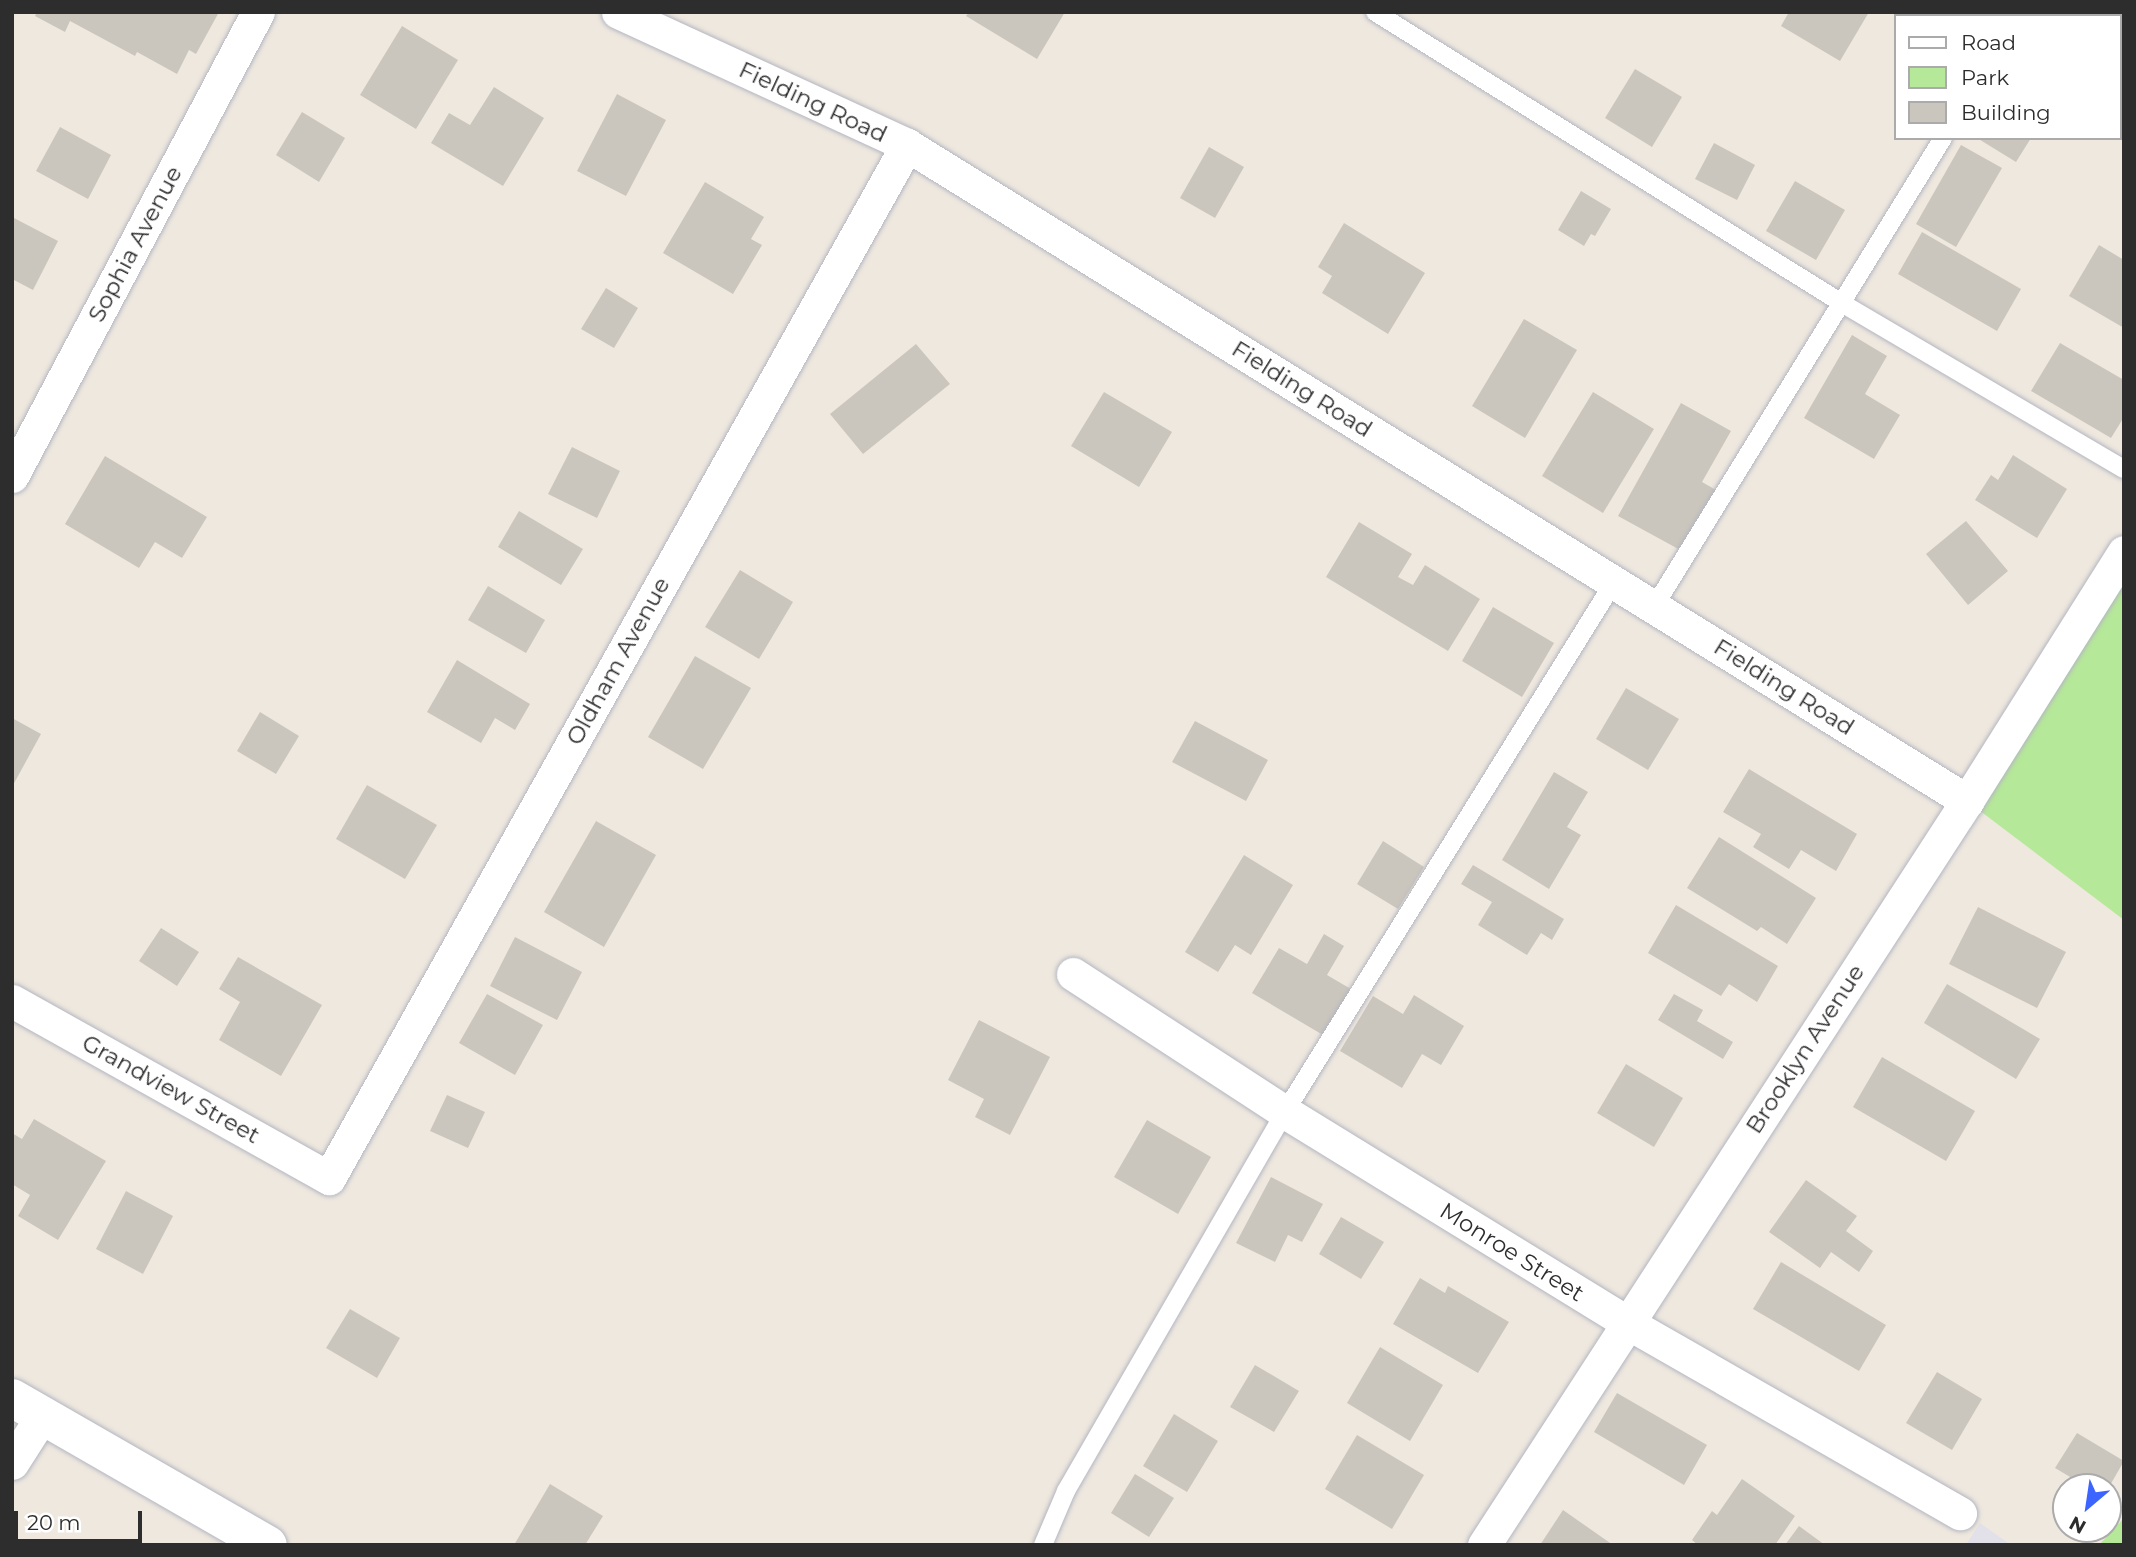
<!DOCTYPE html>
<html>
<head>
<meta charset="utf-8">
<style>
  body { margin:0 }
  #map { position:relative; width:2136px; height:1557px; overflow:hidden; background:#efe8df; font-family:Montserrat,sans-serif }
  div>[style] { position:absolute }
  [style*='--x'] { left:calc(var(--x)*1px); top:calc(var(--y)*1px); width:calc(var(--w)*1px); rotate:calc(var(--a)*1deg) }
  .industrial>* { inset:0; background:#e2e0e8 }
  .green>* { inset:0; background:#b6e899 }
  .building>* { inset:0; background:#cbc6bd }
  .roads { filter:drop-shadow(0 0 2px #b3b6c1) drop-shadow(0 0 2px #b3b6c1) }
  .lane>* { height:18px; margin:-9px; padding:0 9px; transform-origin:9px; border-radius:9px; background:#fff }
  .street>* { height:33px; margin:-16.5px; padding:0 16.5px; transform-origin:16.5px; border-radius:16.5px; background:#fff }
  .secondary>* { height:38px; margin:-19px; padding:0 19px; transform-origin:19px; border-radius:19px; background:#fff }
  span { translate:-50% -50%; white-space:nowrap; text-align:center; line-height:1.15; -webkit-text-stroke:7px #fff; paint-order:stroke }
  .street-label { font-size:23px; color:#2d2d2d }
  .frame { position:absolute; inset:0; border:14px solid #2d2d2d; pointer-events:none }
  .legend { position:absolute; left:1894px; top:14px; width:228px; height:126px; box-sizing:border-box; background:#fff; border:2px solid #ababab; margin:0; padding:9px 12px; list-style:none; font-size:21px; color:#2d2d2d }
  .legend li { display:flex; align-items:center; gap:14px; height:35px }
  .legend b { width:35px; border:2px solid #ababab }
  .north { position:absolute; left:2052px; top:1473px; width:70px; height:70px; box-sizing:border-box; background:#fff; border:2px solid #ababab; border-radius:50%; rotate:209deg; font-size:19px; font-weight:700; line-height:28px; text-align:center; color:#2d2d2d }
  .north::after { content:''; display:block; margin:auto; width:24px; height:32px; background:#3c65ff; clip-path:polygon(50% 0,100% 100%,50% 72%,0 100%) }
  .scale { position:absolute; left:14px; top:1511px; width:128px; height:32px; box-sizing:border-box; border:4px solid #2d2d2d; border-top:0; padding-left:9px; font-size:21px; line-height:24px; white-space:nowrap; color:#2d2d2d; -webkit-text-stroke:5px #fff; paint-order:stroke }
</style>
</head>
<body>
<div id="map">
  <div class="industrial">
    <div style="clip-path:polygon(1980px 1523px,2011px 1545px,1966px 1545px)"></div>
  </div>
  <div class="green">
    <div style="clip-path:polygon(2124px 552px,2124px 920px,1967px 801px)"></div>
    <div style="clip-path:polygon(2124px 1518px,2124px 1545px,2099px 1545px)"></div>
  </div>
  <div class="building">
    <div style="clip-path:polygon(37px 12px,219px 12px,196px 54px,189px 50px,177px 74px,137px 52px,135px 56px,70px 21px,65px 32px,35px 16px)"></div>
    <div style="clip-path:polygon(969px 12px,1065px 12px,1037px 59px,966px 16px)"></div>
    <div style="clip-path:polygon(1789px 12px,1869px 12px,1840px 61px,1781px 26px)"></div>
    <div style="clip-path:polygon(402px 26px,458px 60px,416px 129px,360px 95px)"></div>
    <div style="clip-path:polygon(1635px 69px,1682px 97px,1652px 147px,1605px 118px)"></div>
    <div style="clip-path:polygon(494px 87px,544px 118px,503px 186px,431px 143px,449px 113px,470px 125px)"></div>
    <div style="clip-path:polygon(617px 94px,666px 120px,626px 196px,577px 171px)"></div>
    <div style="clip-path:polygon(302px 112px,345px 138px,319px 182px,276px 155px)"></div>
    <div style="clip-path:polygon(60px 127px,111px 155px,88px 199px,36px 171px)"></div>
    <div style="clip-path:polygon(1977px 138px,2031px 138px,2016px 162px)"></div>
    <div style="clip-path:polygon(1714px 143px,1755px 165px,1737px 200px,1695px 179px)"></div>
    <div style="clip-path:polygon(1961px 145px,2002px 168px,1956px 247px,1916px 224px)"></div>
    <div style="clip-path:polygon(1209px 147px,1244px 167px,1215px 218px,1180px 198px)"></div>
    <div style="clip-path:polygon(1795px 181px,1845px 210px,1816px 260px,1766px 231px)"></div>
    <div style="clip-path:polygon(705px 182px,764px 217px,751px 239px,762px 245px,733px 294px,663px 253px)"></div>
    <div style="clip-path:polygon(1581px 191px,1611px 209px,1595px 236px,1591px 234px,1584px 246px,1558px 230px)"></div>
    <div style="clip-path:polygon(12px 217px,58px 241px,33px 290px,12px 279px)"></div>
    <div style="clip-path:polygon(1344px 223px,1425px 273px,1388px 334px,1322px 293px,1332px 276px,1318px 267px)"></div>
    <div style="clip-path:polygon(1922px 232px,2021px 289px,1997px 331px,1898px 274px)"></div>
    <div style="clip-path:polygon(2099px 245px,2124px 260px,2124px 328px,2069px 296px)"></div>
    <div style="clip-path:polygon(606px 288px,638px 308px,614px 348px,581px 329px)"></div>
    <div style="clip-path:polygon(1524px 319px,1577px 350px,1525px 438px,1472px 406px)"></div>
    <div style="clip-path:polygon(1852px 335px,1887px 356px,1865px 394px,1900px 415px,1874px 459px,1804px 418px)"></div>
    <div style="clip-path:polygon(2060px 343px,2124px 380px,2124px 417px,2111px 438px,2031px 391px)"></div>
    <div style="clip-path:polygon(916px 344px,950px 384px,863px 454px,830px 414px)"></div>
    <div style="clip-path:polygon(1104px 392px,1172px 432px,1139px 487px,1071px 446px)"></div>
    <div style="clip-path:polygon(1593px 392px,1654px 429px,1603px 513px,1542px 476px)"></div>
    <div style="clip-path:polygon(1681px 403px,1731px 431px,1702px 482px,1716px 490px,1682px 551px,1618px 516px)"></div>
    <div style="clip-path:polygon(572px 447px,620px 471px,597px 518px,548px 494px)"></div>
    <div style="clip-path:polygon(2013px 455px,2067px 489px,2037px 538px,1975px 500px,1991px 475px,1998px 480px)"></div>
    <div style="clip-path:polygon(105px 456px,207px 517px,182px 558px,155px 542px,139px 568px,65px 524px)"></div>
    <div style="clip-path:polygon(519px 511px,583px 549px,561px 585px,498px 547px)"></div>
    <div style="clip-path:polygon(1966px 521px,2008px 571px,1968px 605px,1926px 554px)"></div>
    <div style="clip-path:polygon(1359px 522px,1412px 554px,1398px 577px,1413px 585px,1425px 565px,1480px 599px,1448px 651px,1326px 577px)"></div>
    <div style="clip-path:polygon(740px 570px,793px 602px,759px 659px,705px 627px)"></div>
    <div style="clip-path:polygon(488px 586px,545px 620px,526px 653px,468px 620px)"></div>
    <div style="clip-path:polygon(1493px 607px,1554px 643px,1522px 697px,1462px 661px)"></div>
    <div style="clip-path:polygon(695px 656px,751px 688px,703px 769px,648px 737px)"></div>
    <div style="clip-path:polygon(457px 660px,530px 704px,515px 730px,495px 718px,481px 743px,427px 712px)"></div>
    <div style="clip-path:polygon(1626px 688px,1679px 719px,1648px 770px,1596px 739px)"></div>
    <div style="clip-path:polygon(260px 712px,299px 736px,276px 774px,237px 751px)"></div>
    <div style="clip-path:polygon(12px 718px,41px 734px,12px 787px)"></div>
    <div style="clip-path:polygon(1195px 721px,1268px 760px,1246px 801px,1172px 762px)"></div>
    <div style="clip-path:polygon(1749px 769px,1857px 834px,1836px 871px,1801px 850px,1789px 869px,1753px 847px,1761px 834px,1723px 812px)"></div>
    <div style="clip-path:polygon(1554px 772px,1588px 792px,1567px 827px,1581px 835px,1549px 889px,1502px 860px)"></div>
    <div style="clip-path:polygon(367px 785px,437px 825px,405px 879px,336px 839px)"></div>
    <div style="clip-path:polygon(596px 821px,656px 855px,604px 947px,544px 912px)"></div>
    <div style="clip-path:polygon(1719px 837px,1816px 898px,1787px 944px,1761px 927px,1757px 931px,1687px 888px)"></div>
    <div style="clip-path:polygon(1383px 841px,1424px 867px,1398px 909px,1357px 884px)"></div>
    <div style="clip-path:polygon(1244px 855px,1293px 885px,1251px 955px,1235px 945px,1218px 972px,1185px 952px)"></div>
    <div style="clip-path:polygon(1473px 865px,1564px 919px,1552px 940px,1541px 933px,1527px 955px,1478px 925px,1492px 902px,1461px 884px)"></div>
    <div style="clip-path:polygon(1676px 905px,1778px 966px,1757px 1002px,1729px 984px,1721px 996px,1648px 953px)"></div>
    <div style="clip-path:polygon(1978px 907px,2066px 952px,2037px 1008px,1949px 964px)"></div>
    <div style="clip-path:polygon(161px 928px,199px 952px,177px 986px,139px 961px)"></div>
    <div style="clip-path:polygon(1324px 934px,1344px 946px,1327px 975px,1356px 992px,1328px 1038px,1252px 993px,1279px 948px,1307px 964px)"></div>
    <div style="clip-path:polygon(515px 937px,582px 972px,557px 1020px,490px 986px)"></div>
    <div style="clip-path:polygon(238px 957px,322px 1005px,281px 1076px,219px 1040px,240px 1002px,219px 989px)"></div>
    <div style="clip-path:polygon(1947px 984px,2040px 1039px,2016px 1079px,1924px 1023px)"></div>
    <div style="clip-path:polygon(487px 994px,543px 1025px,515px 1075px,459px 1043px)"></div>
    <div style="clip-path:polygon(1674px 994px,1703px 1010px,1697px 1021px,1733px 1042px,1723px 1059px,1658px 1020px)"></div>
    <div style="clip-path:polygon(1414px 995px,1464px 1026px,1441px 1065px,1422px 1054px,1402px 1088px,1340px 1051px,1373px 996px,1403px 1014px)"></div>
    <div style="clip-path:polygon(979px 1020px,1050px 1057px,1010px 1135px,975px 1117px,984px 1099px,948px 1080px)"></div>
    <div style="clip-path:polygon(1882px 1057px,1975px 1111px,1946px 1161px,1853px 1107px)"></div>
    <div style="clip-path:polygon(1626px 1064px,1683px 1098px,1654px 1147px,1597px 1113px)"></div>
    <div style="clip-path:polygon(447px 1095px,485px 1112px,468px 1148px,430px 1131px)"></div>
    <div style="clip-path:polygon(34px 1119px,106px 1161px,58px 1240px,18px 1216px,30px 1195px,12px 1184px,12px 1133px,22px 1139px)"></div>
    <div style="clip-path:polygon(1147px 1120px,1211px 1157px,1178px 1214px,1114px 1177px)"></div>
    <div style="clip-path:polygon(1271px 1177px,1323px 1204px,1302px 1242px,1288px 1235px,1275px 1262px,1236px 1243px)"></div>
    <div style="clip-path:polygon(1806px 1180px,1857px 1216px,1846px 1231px,1873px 1251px,1859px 1272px,1831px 1252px,1820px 1268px,1769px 1232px)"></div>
    <div style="clip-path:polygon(126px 1191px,173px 1216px,143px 1274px,96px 1249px)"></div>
    <div style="clip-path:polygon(1341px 1217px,1384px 1242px,1361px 1279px,1319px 1254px)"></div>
    <div style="clip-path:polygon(1781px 1262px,1886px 1325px,1859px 1371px,1753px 1309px)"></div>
    <div style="clip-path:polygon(1420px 1278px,1445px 1293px,1448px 1286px,1509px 1322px,1478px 1373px,1393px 1324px)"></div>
    <div style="clip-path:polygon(350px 1309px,400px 1338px,377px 1378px,326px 1348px)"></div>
    <div style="clip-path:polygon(1380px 1347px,1443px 1385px,1410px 1441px,1347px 1403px)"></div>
    <div style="clip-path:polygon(1255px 1365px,1299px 1391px,1274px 1432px,1230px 1407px)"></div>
    <div style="clip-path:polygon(1937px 1372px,1982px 1399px,1952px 1450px,1906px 1423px)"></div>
    <div style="clip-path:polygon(1617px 1393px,1707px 1445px,1684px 1485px,1594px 1432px)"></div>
    <div style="clip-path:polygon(1174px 1414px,1218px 1441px,1187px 1492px,1143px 1466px)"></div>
    <div style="clip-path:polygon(2077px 1433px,2124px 1461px,2109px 1487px,2087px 1487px,2055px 1468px)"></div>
    <div style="clip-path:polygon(1357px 1435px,1424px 1475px,1392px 1529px,1325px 1489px)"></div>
    <div style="clip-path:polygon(1135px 1474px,1174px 1498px,1149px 1537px,1111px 1513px)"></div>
    <div style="clip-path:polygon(1742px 1479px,1795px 1516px,1775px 1545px,1698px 1545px,1692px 1540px,1712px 1511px,1717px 1515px)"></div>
    <div style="clip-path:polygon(550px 1484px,603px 1516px,585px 1545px,514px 1545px)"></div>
    <div style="clip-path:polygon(1563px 1510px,1613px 1545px,1540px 1545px)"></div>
    <div style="clip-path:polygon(1799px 1526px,1825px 1545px,1785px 1545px)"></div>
  </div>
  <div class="roads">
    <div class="lane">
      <div style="--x:1375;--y:12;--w:548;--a:31.95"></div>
      <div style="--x:1840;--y:302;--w:329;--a:30.5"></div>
      <div style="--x:2024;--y:16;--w:5;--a:-53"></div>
      <div style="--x:1654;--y:607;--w:551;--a:-58.36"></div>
      <div style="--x:1043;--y:1545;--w:59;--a:-66.9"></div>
      <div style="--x:1066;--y:1491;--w:438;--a:-60"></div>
      <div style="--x:1285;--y:1112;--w:624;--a:-58.17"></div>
    </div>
    <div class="street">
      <div style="--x:618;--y:12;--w:318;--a:24.7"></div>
      <div style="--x:907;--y:145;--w:1247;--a:31.75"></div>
      <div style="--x:2053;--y:12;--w:7;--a:34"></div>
      <div style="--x:2120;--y:54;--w:4;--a:27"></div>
      <div style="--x:12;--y:476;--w:525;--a:-62.07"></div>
      <div style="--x:1073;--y:974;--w:253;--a:33.1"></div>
      <div style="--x:1285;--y:1112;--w:400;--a:31.6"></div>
      <div style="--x:1626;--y:1322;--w:385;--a:29.8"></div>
      <div style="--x:12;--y:1001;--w:363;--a:29.2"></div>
      <div style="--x:329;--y:1178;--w:1184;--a:-60.77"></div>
      <div style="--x:12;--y:1463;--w:56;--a:-57.4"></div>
      <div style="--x:1484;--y:1545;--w:887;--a:-57.01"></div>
      <div style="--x:1967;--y:801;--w:294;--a:-57.8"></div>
    </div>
    <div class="secondary">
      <div style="--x:12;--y:1398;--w:295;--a:29.9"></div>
    </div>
  </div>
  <div class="street-label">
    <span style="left:813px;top:102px;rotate:25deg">Fielding Road</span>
    <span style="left:135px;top:244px;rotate:-62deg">Sophia Avenue</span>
    <span style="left:1302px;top:389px;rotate:32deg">Fielding Road</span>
    <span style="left:618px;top:661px;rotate:-61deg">Oldham Avenue</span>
    <span style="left:1784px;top:687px;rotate:32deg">Fielding Road</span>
    <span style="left:1805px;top:1049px;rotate:-57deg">Brooklyn Avenue</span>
    <span style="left:171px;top:1089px;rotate:29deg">Grandview Street</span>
    <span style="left:1512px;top:1252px;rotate:32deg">Monroe Street</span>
  </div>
  <div class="frame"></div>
  <ul class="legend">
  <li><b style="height:9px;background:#fff"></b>Road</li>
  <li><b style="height:19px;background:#b6e899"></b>Park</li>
  <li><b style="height:19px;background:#cbc6bd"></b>Building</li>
  </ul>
  <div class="north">N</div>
  <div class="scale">20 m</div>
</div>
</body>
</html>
